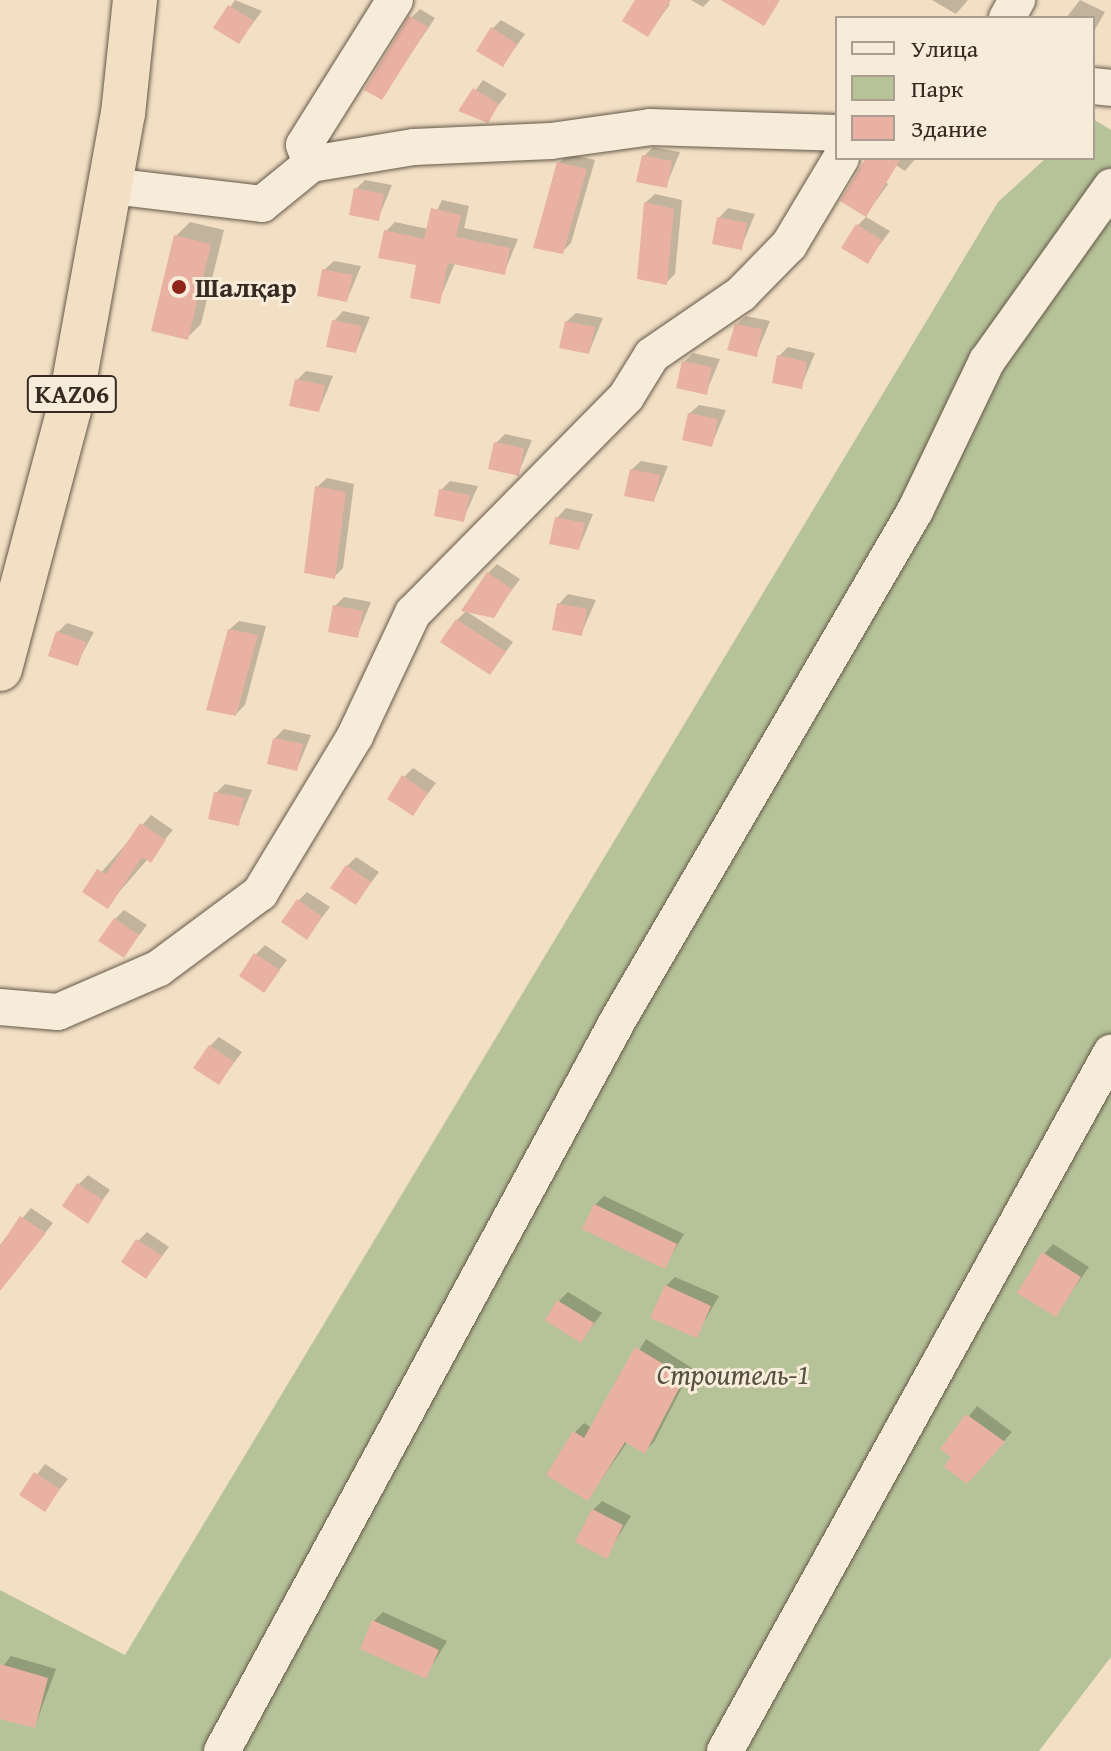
<!DOCTYPE html>
<html>
<head>
<meta charset="utf-8">
<style>
  body { margin:0 }
  #map { position:relative; width:1111px; height:1751px; overflow:hidden; background:#f3e0c4; font-family:"Gentium Book Plus",serif }
  div>[style] { position:absolute }
  [style*='--x'] { left:calc(var(--x)*1px); top:calc(var(--y)*1px); width:calc(var(--w)*1px); rotate:calc(var(--a)*1deg) }
  .green>* { inset:0; background:#b6c398 }
  .shadow>* { inset:0; background:#0003 }
  .building>* { inset:0; background:#e9b1a2 }
  .roads { filter:drop-shadow(0 0 2px #65584a) drop-shadow(0 0 2px #65584a) }
  .minor>* { height:36px; margin:-18px; padding:0 18px; transform-origin:18px; border-radius:18px; background:#f7ebd9 }
  .highway>* { height:44px; margin:-22px; padding:0 22px; transform-origin:22px; border-radius:22px; background:#f3e0c4 }
  .dots>* { width:22px; height:22px; translate:-50% -50%; box-sizing:border-box; border:4px solid #f7ebd9; border-radius:50% }
  span { translate:-50% -50%; white-space:nowrap; text-align:center; line-height:1.15; -webkit-text-stroke:6px #f7ebd9; paint-order:stroke }
  .shield-label span { padding:2px 6px; background:#f7ebd9; border:2px solid; border-radius:6px; -webkit-text-stroke-width:0 }
  .shield-label { font-size:26px; color:#362a22; font-weight:700 }
  .poi-label { font-size:28px; color:#362a22; font-weight:700 }
  .left { translate:0 -50%; text-align:left }
  .park-label { font-size:28px; color:#565040; font-style:italic }
  .legend { position:absolute; left:835px; top:16px; width:260px; height:144px; box-sizing:border-box; background:#f7ebd9; border:2px solid #aa9e90; margin:0; padding:10px 14px; list-style:none; font-size:24px; color:#362a22 }
  .legend li { display:flex; align-items:center; gap:16px; height:40px }
  .legend b { width:40px; border:2px solid #aa9e90 }
</style>
</head>
<body>
<div id="map">
  <div class="green">
    <div style="clip-path:polygon(1093px 119px,1111px 130px,1111px 1657px,1039px 1751px,0 1751px,0 1590px,125px 1655px,998px 202px,1046px 158px,1093px 158px)"></div>
  </div>
  <div class="shadow">
    <div style="clip-path:polygon(235px 0,262px 11px,239px 42px,216px 28px)"></div>
    <div style="clip-path:polygon(637px 0,670px 4px,648px 35px)"></div>
    <div style="clip-path:polygon(691px 0,710px 0,703px 7px)"></div>
    <div style="clip-path:polygon(932px 0,968px 0,956px 14px)"></div>
    <div style="clip-path:polygon(1080px 0,1105px 12px,1093px 33px,1093px 18px,1066px 18px)"></div>
    <div style="clip-path:polygon(420px 9px,435px 18px,381px 98px,411px 18px)"></div>
    <div style="clip-path:polygon(501px 20px,525px 34px,503px 65px,492px 29px)"></div>
    <div style="clip-path:polygon(483px 80px,507px 94px,487px 120px,461px 110px)"></div>
    <div style="clip-path:polygon(653px 147px,680px 152px,666px 186px,644px 156px)"></div>
    <div style="clip-path:polygon(568px 154px,595px 160px,571px 243px,562px 252px,559px 163px)"></div>
    <div style="clip-path:polygon(885px 158px,916px 158px,905px 171px)"></div>
    <div style="clip-path:polygon(864px 170px,888px 184px,866px 215px)"></div>
    <div style="clip-path:polygon(365px 180px,392px 185px,378px 219px,356px 189px)"></div>
    <div style="clip-path:polygon(655px 194px,682px 200px,675px 274px,666px 283px,645px 203px)"></div>
    <div style="clip-path:polygon(442px 200px,469px 206px,464px 228px,518px 239px,504px 273px,455px 263px,439px 301px,419px 264px,386px 231px,395px 222px,428px 229px)"></div>
    <div style="clip-path:polygon(728px 208px,755px 214px,741px 248px,719px 218px)"></div>
    <div style="clip-path:polygon(866px 217px,890px 231px,867px 262px,857px 226px)"></div>
    <div style="clip-path:polygon(190px 222px,224px 230px,201px 324px,187px 338px,176px 236px)"></div>
    <div style="clip-path:polygon(334px 261px,361px 266px,347px 300px,324px 270px)"></div>
    <div style="clip-path:polygon(343px 311px,370px 317px,356px 351px,334px 321px)"></div>
    <div style="clip-path:polygon(576px 313px,603px 318px,589px 352px,566px 322px)"></div>
    <div style="clip-path:polygon(746px 316px,770px 321px,756px 355px,736px 325px)"></div>
    <div style="clip-path:polygon(788px 347px,815px 353px,801px 387px,779px 356px)"></div>
    <div style="clip-path:polygon(693px 353px,720px 359px,706px 393px,684px 362px)"></div>
    <div style="clip-path:polygon(306px 371px,333px 376px,319px 410px,297px 380px)"></div>
    <div style="clip-path:polygon(699px 405px,726px 410px,712px 444px,689px 414px)"></div>
    <div style="clip-path:polygon(505px 434px,532px 440px,518px 474px,496px 443px)"></div>
    <div style="clip-path:polygon(641px 461px,668px 466px,654px 500px,631px 470px)"></div>
    <div style="clip-path:polygon(327px 478px,354px 484px,343px 568px,334px 577px,317px 487px)"></div>
    <div style="clip-path:polygon(450px 481px,478px 486px,463px 520px,441px 490px)"></div>
    <div style="clip-path:polygon(566px 508px,593px 514px,579px 548px,557px 518px)"></div>
    <div style="clip-path:polygon(497px 564px,520px 579px,493px 615px,488px 573px)"></div>
    <div style="clip-path:polygon(568px 594px,596px 600px,581px 634px,559px 604px)"></div>
    <div style="clip-path:polygon(344px 597px,371px 602px,357px 636px,335px 606px)"></div>
    <div style="clip-path:polygon(466px 611px,513px 642px,490px 673px,457px 620px)"></div>
    <div style="clip-path:polygon(239px 621px,266px 626px,245px 705px,236px 714px,229px 630px)"></div>
    <div style="clip-path:polygon(67px 623px,94px 632px,77px 663px,58px 632px)"></div>
    <div style="clip-path:polygon(284px 729px,311px 735px,297px 769px,275px 738px)"></div>
    <div style="clip-path:polygon(413px 768px,436px 783px,413px 813px,404px 777px)"></div>
    <div style="clip-path:polygon(225px 784px,252px 790px,238px 824px,216px 793px)"></div>
    <div style="clip-path:polygon(151px 815px,173px 830px,107px 906px,85px 891px)"></div>
    <div style="clip-path:polygon(356px 857px,379px 872px,356px 903px,347px 866px)"></div>
    <div style="clip-path:polygon(307px 892px,330px 907px,307px 937px,298px 901px)"></div>
    <div style="clip-path:polygon(124px 910px,147px 925px,124px 955px,115px 919px)"></div>
    <div style="clip-path:polygon(265px 945px,287px 960px,264px 990px,256px 954px)"></div>
    <div style="clip-path:polygon(219px 1037px,242px 1052px,219px 1083px,210px 1046px)"></div>
    <div style="clip-path:polygon(88px 1175px,110px 1190px,87px 1221px,79px 1184px)"></div>
    <div style="clip-path:polygon(604px 1196px,684px 1234px,665px 1266px,595px 1205px)"></div>
    <div style="clip-path:polygon(31px 1208px,53px 1223px,0 1290px,0 1245px)"></div>
    <div style="clip-path:polygon(147px 1232px,169px 1247px,146px 1277px,138px 1241px)"></div>
    <div style="clip-path:polygon(1053px 1244px,1089px 1267px,1056px 1314px,1044px 1254px)"></div>
    <div style="clip-path:polygon(675px 1277px,719px 1296px,696px 1336px,666px 1286px)"></div>
    <div style="clip-path:polygon(568px 1292px,602px 1313px,581px 1341px,559px 1301px)"></div>
    <div style="clip-path:polygon(646px 1339px,692px 1368px,654px 1442px,645px 1451px,628px 1441px,588px 1499px,548px 1474px,575px 1432px,584px 1423px,592px 1428px)"></div>
    <div style="clip-path:polygon(977px 1406px,1012px 1432px,976px 1472px,943px 1449px)"></div>
    <div style="clip-path:polygon(45px 1464px,68px 1479px,44px 1509px,22px 1494px)"></div>
    <div style="clip-path:polygon(602px 1501px,631px 1516px,606px 1556px,593px 1510px)"></div>
    <div style="clip-path:polygon(383px 1612px,447px 1641px,425px 1677px,374px 1621px)"></div>
    <div style="clip-path:polygon(11px 1656px,56px 1669px,35px 1726px,0 1717px,0 1670px)"></div>
  </div>
  <div class="building">
    <div style="clip-path:polygon(635px 0,671px 0,648px 37px,622px 21px)"></div>
    <div style="clip-path:polygon(721px 0,780px 0,764px 26px)"></div>
    <div style="clip-path:polygon(228px 5px,254px 21px,239px 44px,213px 28px)"></div>
    <div style="clip-path:polygon(409px 16px,428px 27px,382px 100px,364px 90px)"></div>
    <div style="clip-path:polygon(491px 27px,517px 44px,503px 67px,476px 51px)"></div>
    <div style="clip-path:polygon(473px 88px,499px 104px,488px 123px,458px 111px)"></div>
    <div style="clip-path:polygon(642px 155px,672px 161px,667px 188px,636px 182px)"></div>
    <div style="clip-path:polygon(866px 158px,901px 158px,866px 217px,840px 201px)"></div>
    <div style="clip-path:polygon(557px 162px,587px 169px,563px 254px,533px 248px)"></div>
    <div style="clip-path:polygon(354px 188px,384px 194px,379px 221px,349px 215px)"></div>
    <div style="clip-path:polygon(644px 202px,674px 209px,667px 285px,637px 279px)"></div>
    <div style="clip-path:polygon(431px 208px,461px 215px,456px 237px,510px 248px,505px 275px,448px 263px,440px 304px,410px 298px,416px 265px,378px 258px,384px 230px,424px 239px)"></div>
    <div style="clip-path:polygon(717px 217px,747px 223px,742px 250px,712px 244px)"></div>
    <div style="clip-path:polygon(856px 224px,882px 240px,868px 264px,841px 248px)"></div>
    <div style="clip-path:polygon(174px 235px,211px 244px,188px 340px,151px 331px)"></div>
    <div style="clip-path:polygon(322px 269px,353px 275px,347px 302px,317px 296px)"></div>
    <div style="clip-path:polygon(332px 320px,362px 326px,356px 353px,326px 347px)"></div>
    <div style="clip-path:polygon(565px 321px,595px 327px,589px 354px,559px 348px)"></div>
    <div style="clip-path:polygon(735px 324px,762px 329px,757px 357px,727px 350px)"></div>
    <div style="clip-path:polygon(777px 355px,807px 362px,802px 389px,772px 383px)"></div>
    <div style="clip-path:polygon(682px 361px,712px 367px,707px 395px,676px 388px)"></div>
    <div style="clip-path:polygon(295px 379px,325px 385px,319px 412px,289px 406px)"></div>
    <div style="clip-path:polygon(688px 413px,718px 419px,712px 447px,682px 440px)"></div>
    <div style="clip-path:polygon(494px 442px,524px 448px,519px 476px,488px 469px)"></div>
    <div style="clip-path:polygon(630px 469px,660px 475px,654px 502px,624px 496px)"></div>
    <div style="clip-path:polygon(315px 486px,346px 492px,335px 579px,304px 573px)"></div>
    <div style="clip-path:polygon(439px 489px,470px 495px,464px 522px,434px 516px)"></div>
    <div style="clip-path:polygon(555px 517px,585px 523px,579px 550px,549px 544px)"></div>
    <div style="clip-path:polygon(487px 572px,512px 589px,494px 618px,461px 611px)"></div>
    <div style="clip-path:polygon(557px 603px,587px 609px,582px 636px,552px 630px)"></div>
    <div style="clip-path:polygon(333px 605px,363px 611px,358px 638px,328px 632px)"></div>
    <div style="clip-path:polygon(456px 619px,506px 652px,490px 675px,440px 642px)"></div>
    <div style="clip-path:polygon(228px 629px,258px 635px,236px 716px,206px 710px)"></div>
    <div style="clip-path:polygon(56px 631px,86px 642px,78px 666px,48px 656px)"></div>
    <div style="clip-path:polygon(273px 738px,303px 744px,297px 771px,267px 764px)"></div>
    <div style="clip-path:polygon(402px 775px,428px 793px,413px 816px,387px 799px)"></div>
    <div style="clip-path:polygon(214px 792px,244px 798px,239px 826px,208px 819px)"></div>
    <div style="clip-path:polygon(140px 823px,166px 840px,151px 863px,142px 857px,108px 909px,82px 892px,97px 869px,106px 874px)"></div>
    <div style="clip-path:polygon(346px 865px,371px 882px,356px 905px,330px 888px)"></div>
    <div style="clip-path:polygon(297px 899px,322px 917px,307px 940px,281px 922px)"></div>
    <div style="clip-path:polygon(114px 918px,139px 935px,124px 958px,98px 941px)"></div>
    <div style="clip-path:polygon(254px 953px,280px 970px,264px 993px,239px 976px)"></div>
    <div style="clip-path:polygon(209px 1045px,234px 1062px,219px 1085px,193px 1068px)"></div>
    <div style="clip-path:polygon(77px 1183px,103px 1200px,88px 1224px,62px 1206px)"></div>
    <div style="clip-path:polygon(594px 1204px,677px 1244px,665px 1269px,582px 1229px)"></div>
    <div style="clip-path:polygon(20px 1216px,46px 1233px,0 1291px,0 1246px)"></div>
    <div style="clip-path:polygon(136px 1239px,162px 1256px,146px 1279px,121px 1262px)"></div>
    <div style="clip-path:polygon(1042px 1252px,1081px 1277px,1056px 1317px,1017px 1293px)"></div>
    <div style="clip-path:polygon(665px 1285px,711px 1306px,697px 1338px,650px 1318px)"></div>
    <div style="clip-path:polygon(557px 1300px,594px 1323px,581px 1343px,545px 1320px)"></div>
    <div style="clip-path:polygon(635px 1347px,685px 1377px,645px 1454px,625px 1442px,588px 1501px,546px 1475px,573px 1431px,584px 1438px)"></div>
    <div style="clip-path:polygon(966px 1414px,1005px 1442px,967px 1484px,944px 1467px,951px 1457px,940px 1449px)"></div>
    <div style="clip-path:polygon(34px 1472px,60px 1489px,45px 1512px,19px 1495px)"></div>
    <div style="clip-path:polygon(592px 1509px,623px 1525px,607px 1559px,575px 1542px)"></div>
    <div style="clip-path:polygon(372px 1620px,439px 1650px,426px 1679px,360px 1649px)"></div>
    <div style="clip-path:polygon(0 1664px,48px 1678px,35px 1728px,0 1719px)"></div>
  </div>
  <div class="roads">
    <div class="minor">
      <div style="--x:1007;--y:18;--w:21;--a:-61"></div>
      <div style="--x:1093;--y:86;--w:18;--a:6"></div>
      <div style="--x:311;--y:164;--w:20;--a:-110"></div>
      <div style="--x:304;--y:145;--w:171;--a:-57.9"></div>
      <div style="--x:111;--y:186;--w:152;--a:6.8"></div>
      <div style="--x:262;--y:204;--w:63;--a:-39.2"></div>
      <div style="--x:311;--y:164;--w:104;--a:-9.4"></div>
      <div style="--x:414;--y:147;--w:137;--a:-2.5"></div>
      <div style="--x:551;--y:141;--w:100;--a:-8"></div>
      <div style="--x:650;--y:127;--w:187;--a:1.8"></div>
      <div style="--x:0;--y:1007;--w:58;--a:4.9"></div>
      <div style="--x:58;--y:1012;--w:110;--a:-23.5"></div>
      <div style="--x:159;--y:968;--w:126;--a:-36.6"></div>
      <div style="--x:260;--y:893;--w:184;--a:-58.8"></div>
      <div style="--x:355;--y:736;--w:136;--a:-64.8"></div>
      <div style="--x:413;--y:613;--w:303;--a:-45.4"></div>
      <div style="--x:626;--y:397;--w:49;--a:-58.2"></div>
      <div style="--x:652;--y:355;--w:108;--a:-34.4"></div>
      <div style="--x:741;--y:294;--w:69;--a:-45.6"></div>
      <div style="--x:789;--y:245;--w:101;--a:-59.1"></div>
      <div style="--x:222;--y:1751;--w:831;--a:-61.55"></div>
      <div style="--x:618;--y:1020;--w:589;--a:-59.74"></div>
      <div style="--x:915;--y:511;--w:166;--a:-64.4"></div>
      <div style="--x:987;--y:361;--w:214;--a:-54.5"></div>
      <div style="--x:725;--y:1751;--w:798;--a:-61.06"></div>
    </div>
    <div class="highway">
      <div style="--x:0;--y:669;--w:268;--a:-75.1"></div>
      <div style="--x:69;--y:410;--w:301;--a:-79.7"></div>
      <div style="--x:123;--y:114;--w:115;--a:-84"></div>
    </div>
  </div>
  <div class="dots">
    <div style="left:179px;top:287px;background:#8f2418"></div>
  </div>
  <div class="shield-label">
    <span style="left:72px;top:394px">KАZ06</span>
  </div>
  <div class="poi-label">
    <span class="left" style="left:195px;top:287px">Шалқар</span>
  </div>
  <div class="park-label">
    <span style="left:733px;top:1374px">Строитель-1</span>
  </div>
  <ul class="legend">
  <li><b style="height:10px;background:#f7ebd9"></b>Улица</li>
  <li><b style="height:22px;background:#b6c398"></b>Парк</li>
  <li><b style="height:22px;background:#e9b1a2"></b>Здание</li>
  </ul>
</div>
</body>
</html>
